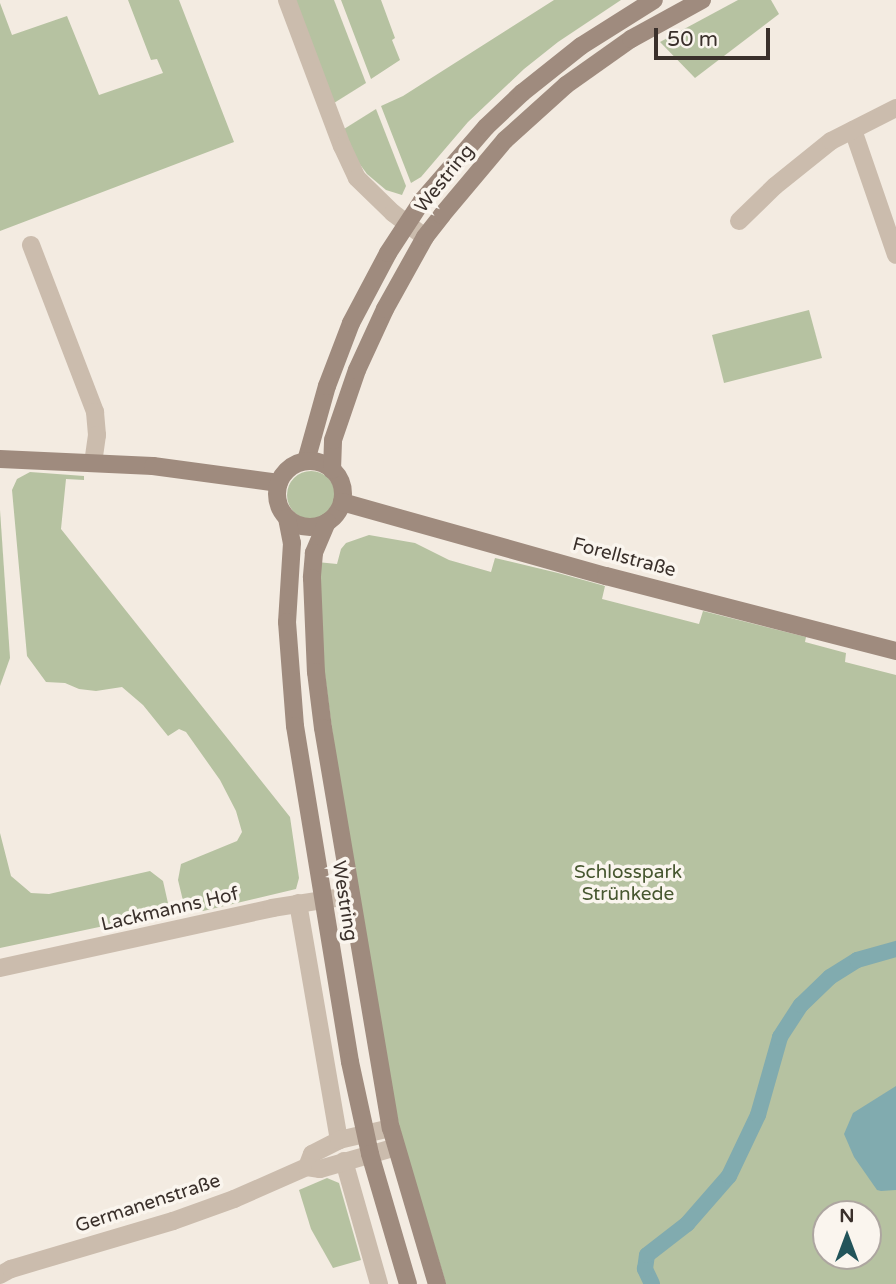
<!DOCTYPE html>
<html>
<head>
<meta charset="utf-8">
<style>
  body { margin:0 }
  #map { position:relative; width:896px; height:1284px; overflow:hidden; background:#f3ebe1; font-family:"Varela Round",sans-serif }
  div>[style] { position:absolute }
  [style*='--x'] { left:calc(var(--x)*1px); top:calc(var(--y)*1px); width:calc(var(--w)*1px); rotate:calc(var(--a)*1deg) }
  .green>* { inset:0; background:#b6c2a1 }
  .round { border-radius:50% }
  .water>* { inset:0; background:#81abaf }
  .canal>* { height:16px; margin:-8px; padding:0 8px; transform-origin:8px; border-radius:8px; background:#81abaf }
  .street>* { height:18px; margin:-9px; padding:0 9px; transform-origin:9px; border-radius:9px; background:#cbbcad }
  .secondary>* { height:18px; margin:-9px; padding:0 9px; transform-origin:9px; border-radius:9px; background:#9f8b7e }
  .secondary>.ring { margin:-9px; padding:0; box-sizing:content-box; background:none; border:18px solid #9f8b7e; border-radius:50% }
  span { translate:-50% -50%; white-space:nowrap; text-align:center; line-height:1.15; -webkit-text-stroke:7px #faf5ee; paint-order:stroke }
  .street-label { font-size:19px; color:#3a302b }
  .park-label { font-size:19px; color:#475730 }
  .north { position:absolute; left:812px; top:1200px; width:70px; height:70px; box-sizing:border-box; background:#faf5ee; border:2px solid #ada6a0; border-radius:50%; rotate:0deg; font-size:19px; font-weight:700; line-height:28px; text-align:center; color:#3a302b }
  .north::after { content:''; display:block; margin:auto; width:24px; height:32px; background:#22545a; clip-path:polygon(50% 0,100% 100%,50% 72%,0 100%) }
  .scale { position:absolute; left:654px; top:28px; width:116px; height:32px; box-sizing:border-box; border:4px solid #3a302b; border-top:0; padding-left:9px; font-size:21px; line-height:24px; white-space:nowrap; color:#3a302b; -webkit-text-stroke:5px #faf5ee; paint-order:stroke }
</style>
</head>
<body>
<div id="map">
  <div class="green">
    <div style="clip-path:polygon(128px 0,179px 0,234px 142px,0 231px,0 3px,12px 35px,67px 16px,99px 95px,163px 73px,157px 59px,151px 60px)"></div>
    <div style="clip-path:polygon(294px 0,334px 0,366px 83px,334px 103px)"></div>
    <div style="clip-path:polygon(341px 0,381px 0,395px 38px,392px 40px,400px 60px,371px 79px)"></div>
    <div style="clip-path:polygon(554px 0,621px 0,558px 42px,524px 69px,468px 122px,421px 177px,411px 183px,381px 106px,403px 96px)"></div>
    <div style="clip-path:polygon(738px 0,771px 0,779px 14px,695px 78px,660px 42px)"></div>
    <div style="clip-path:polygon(376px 109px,406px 186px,402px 195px,386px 190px,367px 174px,356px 159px,344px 129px)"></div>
    <div style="clip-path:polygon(809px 310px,822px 358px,724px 383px,712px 335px)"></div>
    <div class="round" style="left:287px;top:471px;width:48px;height:48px"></div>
    <div style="clip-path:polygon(30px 472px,84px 476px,84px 480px,66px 479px,61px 529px,290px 817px,299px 878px,296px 889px,203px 911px,185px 909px,178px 880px,181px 864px,237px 841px,242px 832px,236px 811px,220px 780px,186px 732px,179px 729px,168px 736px,143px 705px,122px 687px,96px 691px,79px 689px,65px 683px,46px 682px,27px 656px,12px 490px,17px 479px)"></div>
    <div style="clip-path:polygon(0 510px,10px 658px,0 686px)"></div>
    <div style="clip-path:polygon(evenodd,369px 535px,415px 543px,449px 560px,491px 572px,495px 558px,558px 573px,605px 586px,602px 599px,699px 624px,703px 611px,806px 637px,805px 642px,846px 653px,845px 662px,896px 675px,896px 1284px,446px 1284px,402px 1138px,387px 1070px,336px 760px,324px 668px,317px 562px,337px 564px,341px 549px,346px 543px,369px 535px,826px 1214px,868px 1214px,868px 1256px,826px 1256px,826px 1214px)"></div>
    <div style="clip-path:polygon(0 833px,11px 876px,31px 893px,49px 894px,150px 871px,163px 881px,170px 912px,0 948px)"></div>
    <div style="clip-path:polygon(327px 1178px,339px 1183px,361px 1260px,333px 1268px,311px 1229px,299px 1190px)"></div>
  </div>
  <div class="water">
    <div style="clip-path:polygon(896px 1086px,896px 1190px,881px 1191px,877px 1190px,854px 1157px,844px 1134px,853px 1113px)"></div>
  </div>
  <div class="canal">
    <div style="--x:652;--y:1284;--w:17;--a:-115"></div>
    <div style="--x:645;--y:1269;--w:14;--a:-82"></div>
    <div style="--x:647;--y:1255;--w:51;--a:-37.8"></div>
    <div style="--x:687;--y:1224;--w:64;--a:-48.8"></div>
    <div style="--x:729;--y:1176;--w:68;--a:-64.6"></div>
    <div style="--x:758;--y:1115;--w:81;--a:-74.2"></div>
    <div style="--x:780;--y:1037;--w:38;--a:-57"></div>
    <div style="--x:801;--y:1005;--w:40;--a:-44"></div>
    <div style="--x:830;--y:977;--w:32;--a:-32"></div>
    <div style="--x:857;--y:960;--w:41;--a:-15.8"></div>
  </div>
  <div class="street">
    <div style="--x:287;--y:0;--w:156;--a:69.4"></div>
    <div style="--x:342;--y:146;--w:35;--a:65"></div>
    <div style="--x:357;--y:178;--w:50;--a:44.2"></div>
    <div style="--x:393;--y:213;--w:40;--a:37"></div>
    <div style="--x:853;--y:130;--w:132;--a:71"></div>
    <div style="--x:739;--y:221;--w:50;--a:-44.2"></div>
    <div style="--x:775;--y:186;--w:72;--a:-38.8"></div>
    <div style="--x:831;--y:141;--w:73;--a:-26.9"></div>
    <div style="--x:31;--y:245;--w:179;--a:69"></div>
    <div style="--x:95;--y:412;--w:23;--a:85"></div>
    <div style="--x:97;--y:435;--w:27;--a:98"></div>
    <div style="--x:298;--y:903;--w:241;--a:80.2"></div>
    <div style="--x:0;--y:968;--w:279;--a:-12.4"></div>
    <div style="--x:272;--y:908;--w:78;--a:-8.9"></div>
    <div style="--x:344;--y:1161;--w:128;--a:74.1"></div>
    <div style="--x:307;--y:1167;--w:14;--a:-69"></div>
    <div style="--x:312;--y:1154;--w:30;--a:-27"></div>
    <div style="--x:339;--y:1140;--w:53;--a:-13"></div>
    <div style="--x:0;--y:1275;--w:13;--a:-29"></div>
    <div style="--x:11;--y:1269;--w:169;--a:-16.5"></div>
    <div style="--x:173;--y:1221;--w:65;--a:-19.8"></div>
    <div style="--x:234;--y:1199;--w:80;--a:-23.7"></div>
    <div style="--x:307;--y:1167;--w:13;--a:9"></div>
    <div style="--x:320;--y:1169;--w:79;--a:-16.1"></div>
  </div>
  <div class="secondary">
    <div style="--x:0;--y:459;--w:153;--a:2.6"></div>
    <div style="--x:153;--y:466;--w:127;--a:7.7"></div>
    <div style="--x:306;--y:461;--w:78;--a:-74.4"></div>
    <div style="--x:327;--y:386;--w:67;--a:-69.1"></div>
    <div style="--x:351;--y:323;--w:79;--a:-62.1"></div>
    <div style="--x:388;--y:253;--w:62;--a:-56.8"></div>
    <div style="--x:422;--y:201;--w:98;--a:-49.1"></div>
    <div style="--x:486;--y:127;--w:50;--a:-43.4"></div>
    <div style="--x:522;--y:93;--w:75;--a:-38.5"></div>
    <div style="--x:581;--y:46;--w:86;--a:-32.2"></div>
    <div class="ring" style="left:277px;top:461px;width:48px;height:48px"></div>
    <div style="--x:332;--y:470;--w:30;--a:-88"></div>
    <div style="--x:333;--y:440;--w:74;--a:-71.1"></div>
    <div style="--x:357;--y:370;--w:67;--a:-65.3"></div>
    <div style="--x:385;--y:309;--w:82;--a:-60.9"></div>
    <div style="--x:425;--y:237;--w:28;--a:-52"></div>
    <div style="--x:442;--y:215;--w:98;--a:-50"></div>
    <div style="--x:505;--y:140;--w:82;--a:-42"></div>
    <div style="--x:566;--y:85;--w:80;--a:-35.3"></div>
    <div style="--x:631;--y:39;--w:81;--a:-28.8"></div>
    <div style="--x:342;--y:502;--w:274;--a:15.7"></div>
    <div style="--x:606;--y:576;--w:300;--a:14.5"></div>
    <div style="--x:287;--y:518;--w:25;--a:79"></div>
    <div style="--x:292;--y:543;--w:79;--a:93.6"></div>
    <div style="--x:287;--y:622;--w:104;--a:85.6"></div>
    <div style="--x:295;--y:726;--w:340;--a:80.7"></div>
    <div style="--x:350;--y:1062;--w:94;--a:77.7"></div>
    <div style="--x:370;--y:1154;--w:135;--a:73.7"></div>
    <div style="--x:327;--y:522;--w:34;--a:113"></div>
    <div style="--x:314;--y:553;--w:25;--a:95"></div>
    <div style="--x:312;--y:578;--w:94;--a:87.6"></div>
    <div style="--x:316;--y:672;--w:56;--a:82.9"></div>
    <div style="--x:323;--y:728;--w:406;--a:80.4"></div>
    <div style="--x:391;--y:1128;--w:163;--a:73.6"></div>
  </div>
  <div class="street-label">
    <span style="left:445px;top:179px;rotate:-51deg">Westring</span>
    <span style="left:624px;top:558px;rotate:15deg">Forellstraße</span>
    <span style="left:344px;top:901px;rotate:81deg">Westring</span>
    <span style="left:170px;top:910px;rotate:-13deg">Lackmanns Hof</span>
    <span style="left:148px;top:1204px;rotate:-18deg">Germanenstraße</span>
  </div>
  <div class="park-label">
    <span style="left:628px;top:884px">Schlosspark<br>Strünkede</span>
  </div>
  <div class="north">N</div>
  <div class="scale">50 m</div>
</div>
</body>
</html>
